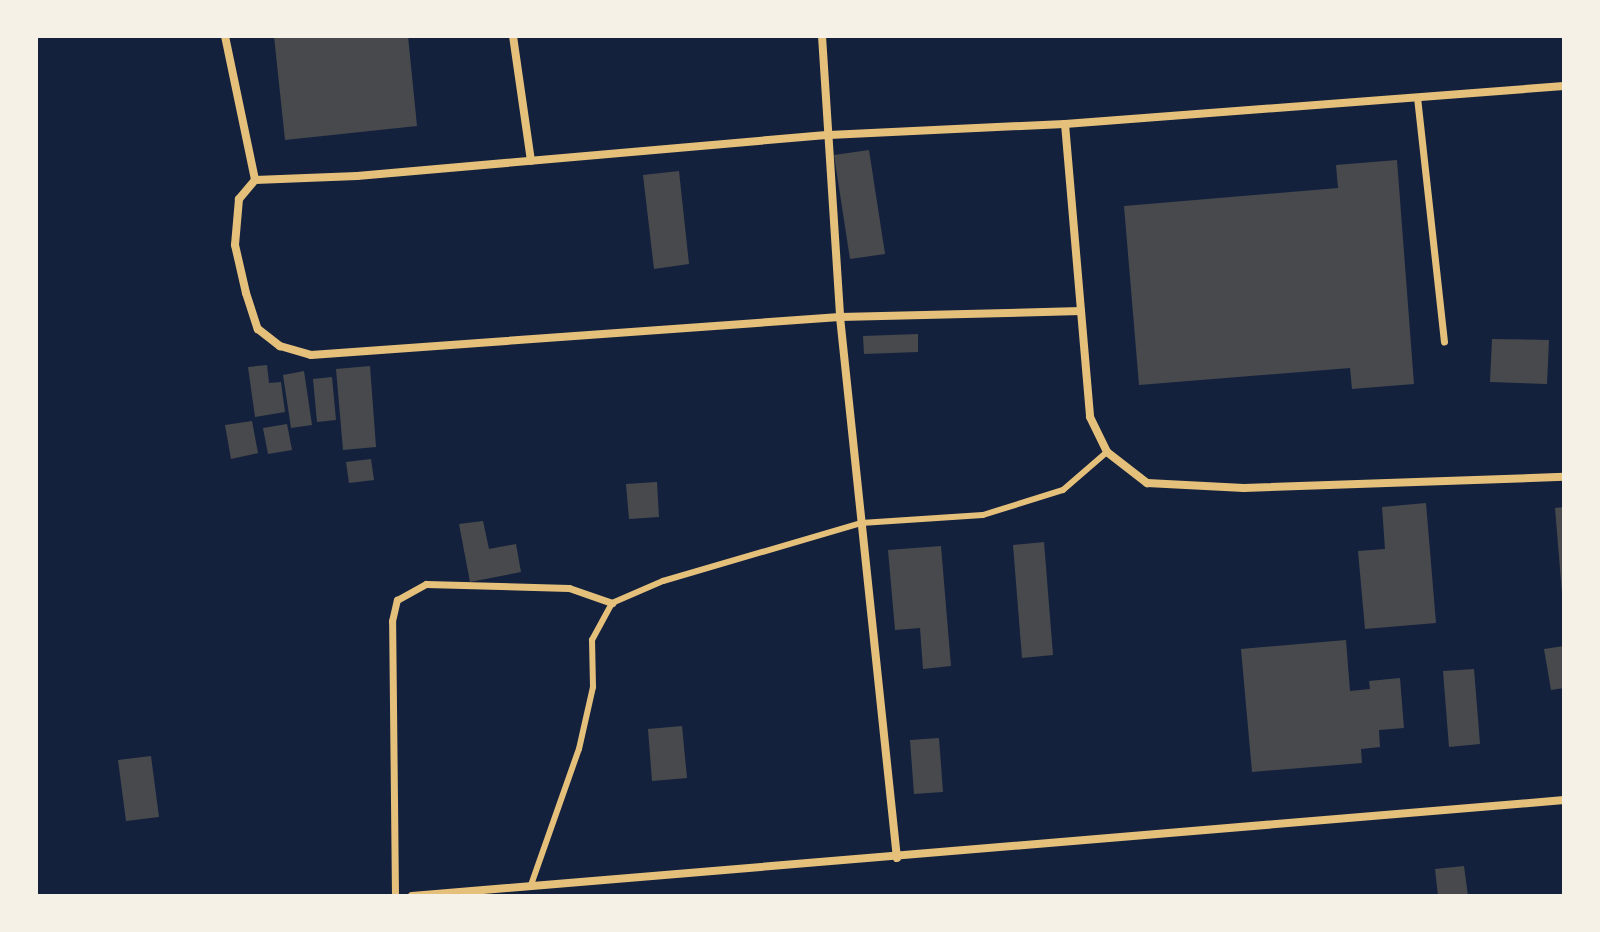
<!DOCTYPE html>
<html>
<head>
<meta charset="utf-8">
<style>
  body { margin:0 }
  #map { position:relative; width:1600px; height:932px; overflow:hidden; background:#14213d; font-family:Poppins,sans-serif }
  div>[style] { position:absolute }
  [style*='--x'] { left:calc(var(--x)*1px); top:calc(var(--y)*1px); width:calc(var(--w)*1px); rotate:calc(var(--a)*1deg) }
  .building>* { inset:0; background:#48494c }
  .service>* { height:6px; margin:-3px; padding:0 3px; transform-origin:3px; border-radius:3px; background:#e5c07b }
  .pedestrian>* { height:7px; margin:-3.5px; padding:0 3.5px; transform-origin:3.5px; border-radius:3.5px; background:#e5c07b }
  .minor>* { height:8px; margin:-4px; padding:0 4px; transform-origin:4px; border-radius:4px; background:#e5c07b }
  span { translate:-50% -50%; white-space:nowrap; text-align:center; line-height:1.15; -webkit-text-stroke:7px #f6f1e7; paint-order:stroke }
  .frame { position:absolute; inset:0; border:38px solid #f6f1e7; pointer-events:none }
</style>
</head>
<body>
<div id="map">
  <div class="building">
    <div style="clip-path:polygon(274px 36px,408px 36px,417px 126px,285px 140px)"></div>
    <div style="clip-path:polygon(869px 150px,885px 254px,850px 259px,834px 155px)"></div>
    <div style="clip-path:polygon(1397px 160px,1414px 384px,1352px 389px,1350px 368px,1139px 385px,1124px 206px,1338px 188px,1336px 165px)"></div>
    <div style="clip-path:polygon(679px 171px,689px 264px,654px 269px,643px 175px)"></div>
    <div style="clip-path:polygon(918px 334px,918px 352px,864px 354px,863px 336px)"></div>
    <div style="clip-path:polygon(1492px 339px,1549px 340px,1547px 384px,1490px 382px)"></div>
    <div style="clip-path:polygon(267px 365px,269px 383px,281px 382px,285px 412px,255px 417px,248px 367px)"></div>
    <div style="clip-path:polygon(370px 366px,376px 447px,343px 450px,336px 369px)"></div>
    <div style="clip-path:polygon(304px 371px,312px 425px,291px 428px,283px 375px)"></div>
    <div style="clip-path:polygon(332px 377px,336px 420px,317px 422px,313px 379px)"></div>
    <div style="clip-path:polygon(252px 421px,258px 453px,231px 459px,225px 425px)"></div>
    <div style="clip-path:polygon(287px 424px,292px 450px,268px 454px,263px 428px)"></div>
    <div style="clip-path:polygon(371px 459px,374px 480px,349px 483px,346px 462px)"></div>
    <div style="clip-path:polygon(657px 482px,659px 517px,629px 519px,626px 484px)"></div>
    <div style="clip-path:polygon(1426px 503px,1436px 623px,1365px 629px,1358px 551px,1385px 549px,1382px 507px)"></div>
    <div style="clip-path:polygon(1564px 507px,1564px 593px,1562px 593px,1555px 508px)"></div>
    <div style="clip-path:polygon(483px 521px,489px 549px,516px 544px,521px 572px,470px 582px,459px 524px)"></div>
    <div style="clip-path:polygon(1044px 542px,1053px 655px,1022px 658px,1013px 545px)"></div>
    <div style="clip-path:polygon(941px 546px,951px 666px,923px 669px,920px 628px,895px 630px,888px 550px)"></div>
    <div style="clip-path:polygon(1346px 640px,1350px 691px,1370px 689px,1369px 681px,1400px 678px,1404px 728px,1379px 730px,1380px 747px,1361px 749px,1362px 763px,1252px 772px,1241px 649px)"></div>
    <div style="clip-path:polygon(1564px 646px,1564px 688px,1551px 690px,1544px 649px)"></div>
    <div style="clip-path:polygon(1474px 669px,1480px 744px,1449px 747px,1443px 671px)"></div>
    <div style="clip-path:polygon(682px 726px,687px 778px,652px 781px,648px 729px)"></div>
    <div style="clip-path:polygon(939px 738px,943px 792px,914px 794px,910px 740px)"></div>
    <div style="clip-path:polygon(151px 756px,159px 817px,126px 821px,118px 760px)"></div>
    <div style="clip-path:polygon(1464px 866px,1468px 896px,1438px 896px,1435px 869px)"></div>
  </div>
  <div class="service">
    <div style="--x:531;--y:885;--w:144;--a:-70.6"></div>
    <div style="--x:579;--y:749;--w:64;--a:-77.3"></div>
    <div style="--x:593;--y:687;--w:47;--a:-91.2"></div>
    <div style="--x:592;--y:640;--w:42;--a:-61.6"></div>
    <div style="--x:612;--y:603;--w:56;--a:-23.3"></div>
    <div style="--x:663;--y:581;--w:206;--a:-16.3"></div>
    <div style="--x:861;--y:523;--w:122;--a:-3.8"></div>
    <div style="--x:983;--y:515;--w:84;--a:-17.4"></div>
    <div style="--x:1063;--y:490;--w:58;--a:-40.8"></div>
  </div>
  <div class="pedestrian">
    <div style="--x:1417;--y:97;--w:246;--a:83.7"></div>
    <div style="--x:395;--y:896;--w:275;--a:-90.6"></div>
    <div style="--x:392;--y:621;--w:22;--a:-77"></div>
    <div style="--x:397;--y:600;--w:33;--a:-29"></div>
    <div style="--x:426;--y:584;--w:143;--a:1.6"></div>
    <div style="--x:569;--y:588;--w:46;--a:19.2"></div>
  </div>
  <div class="minor">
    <div style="--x:225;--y:36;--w:147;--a:78.2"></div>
    <div style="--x:255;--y:180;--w:102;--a:-2.2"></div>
    <div style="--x:357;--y:176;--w:474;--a:-5"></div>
    <div style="--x:829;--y:135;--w:236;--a:-2.7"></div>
    <div style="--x:1065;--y:124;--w:500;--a:-4.35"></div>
    <div style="--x:513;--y:36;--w:126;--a:81.8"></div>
    <div style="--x:822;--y:36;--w:282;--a:86.3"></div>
    <div style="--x:840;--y:317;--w:544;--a:83.99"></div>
    <div style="--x:1065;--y:124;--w:294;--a:85.1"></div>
    <div style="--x:1090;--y:417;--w:39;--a:64"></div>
    <div style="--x:1107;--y:452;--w:51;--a:37.8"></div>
    <div style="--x:1147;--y:483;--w:97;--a:3"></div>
    <div style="--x:1244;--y:488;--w:320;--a:-2"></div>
    <div style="--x:255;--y:180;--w:25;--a:130"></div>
    <div style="--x:239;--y:199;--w:46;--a:95"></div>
    <div style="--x:235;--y:245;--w:49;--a:77.1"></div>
    <div style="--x:246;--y:293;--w:38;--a:72"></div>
    <div style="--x:258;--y:329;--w:28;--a:38"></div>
    <div style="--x:280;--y:346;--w:32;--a:16"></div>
    <div style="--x:311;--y:355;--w:530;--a:-4.11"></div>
    <div style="--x:840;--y:317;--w:241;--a:-1.4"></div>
    <div style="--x:412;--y:896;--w:1156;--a:-4.76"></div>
  </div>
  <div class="frame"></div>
</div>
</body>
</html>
